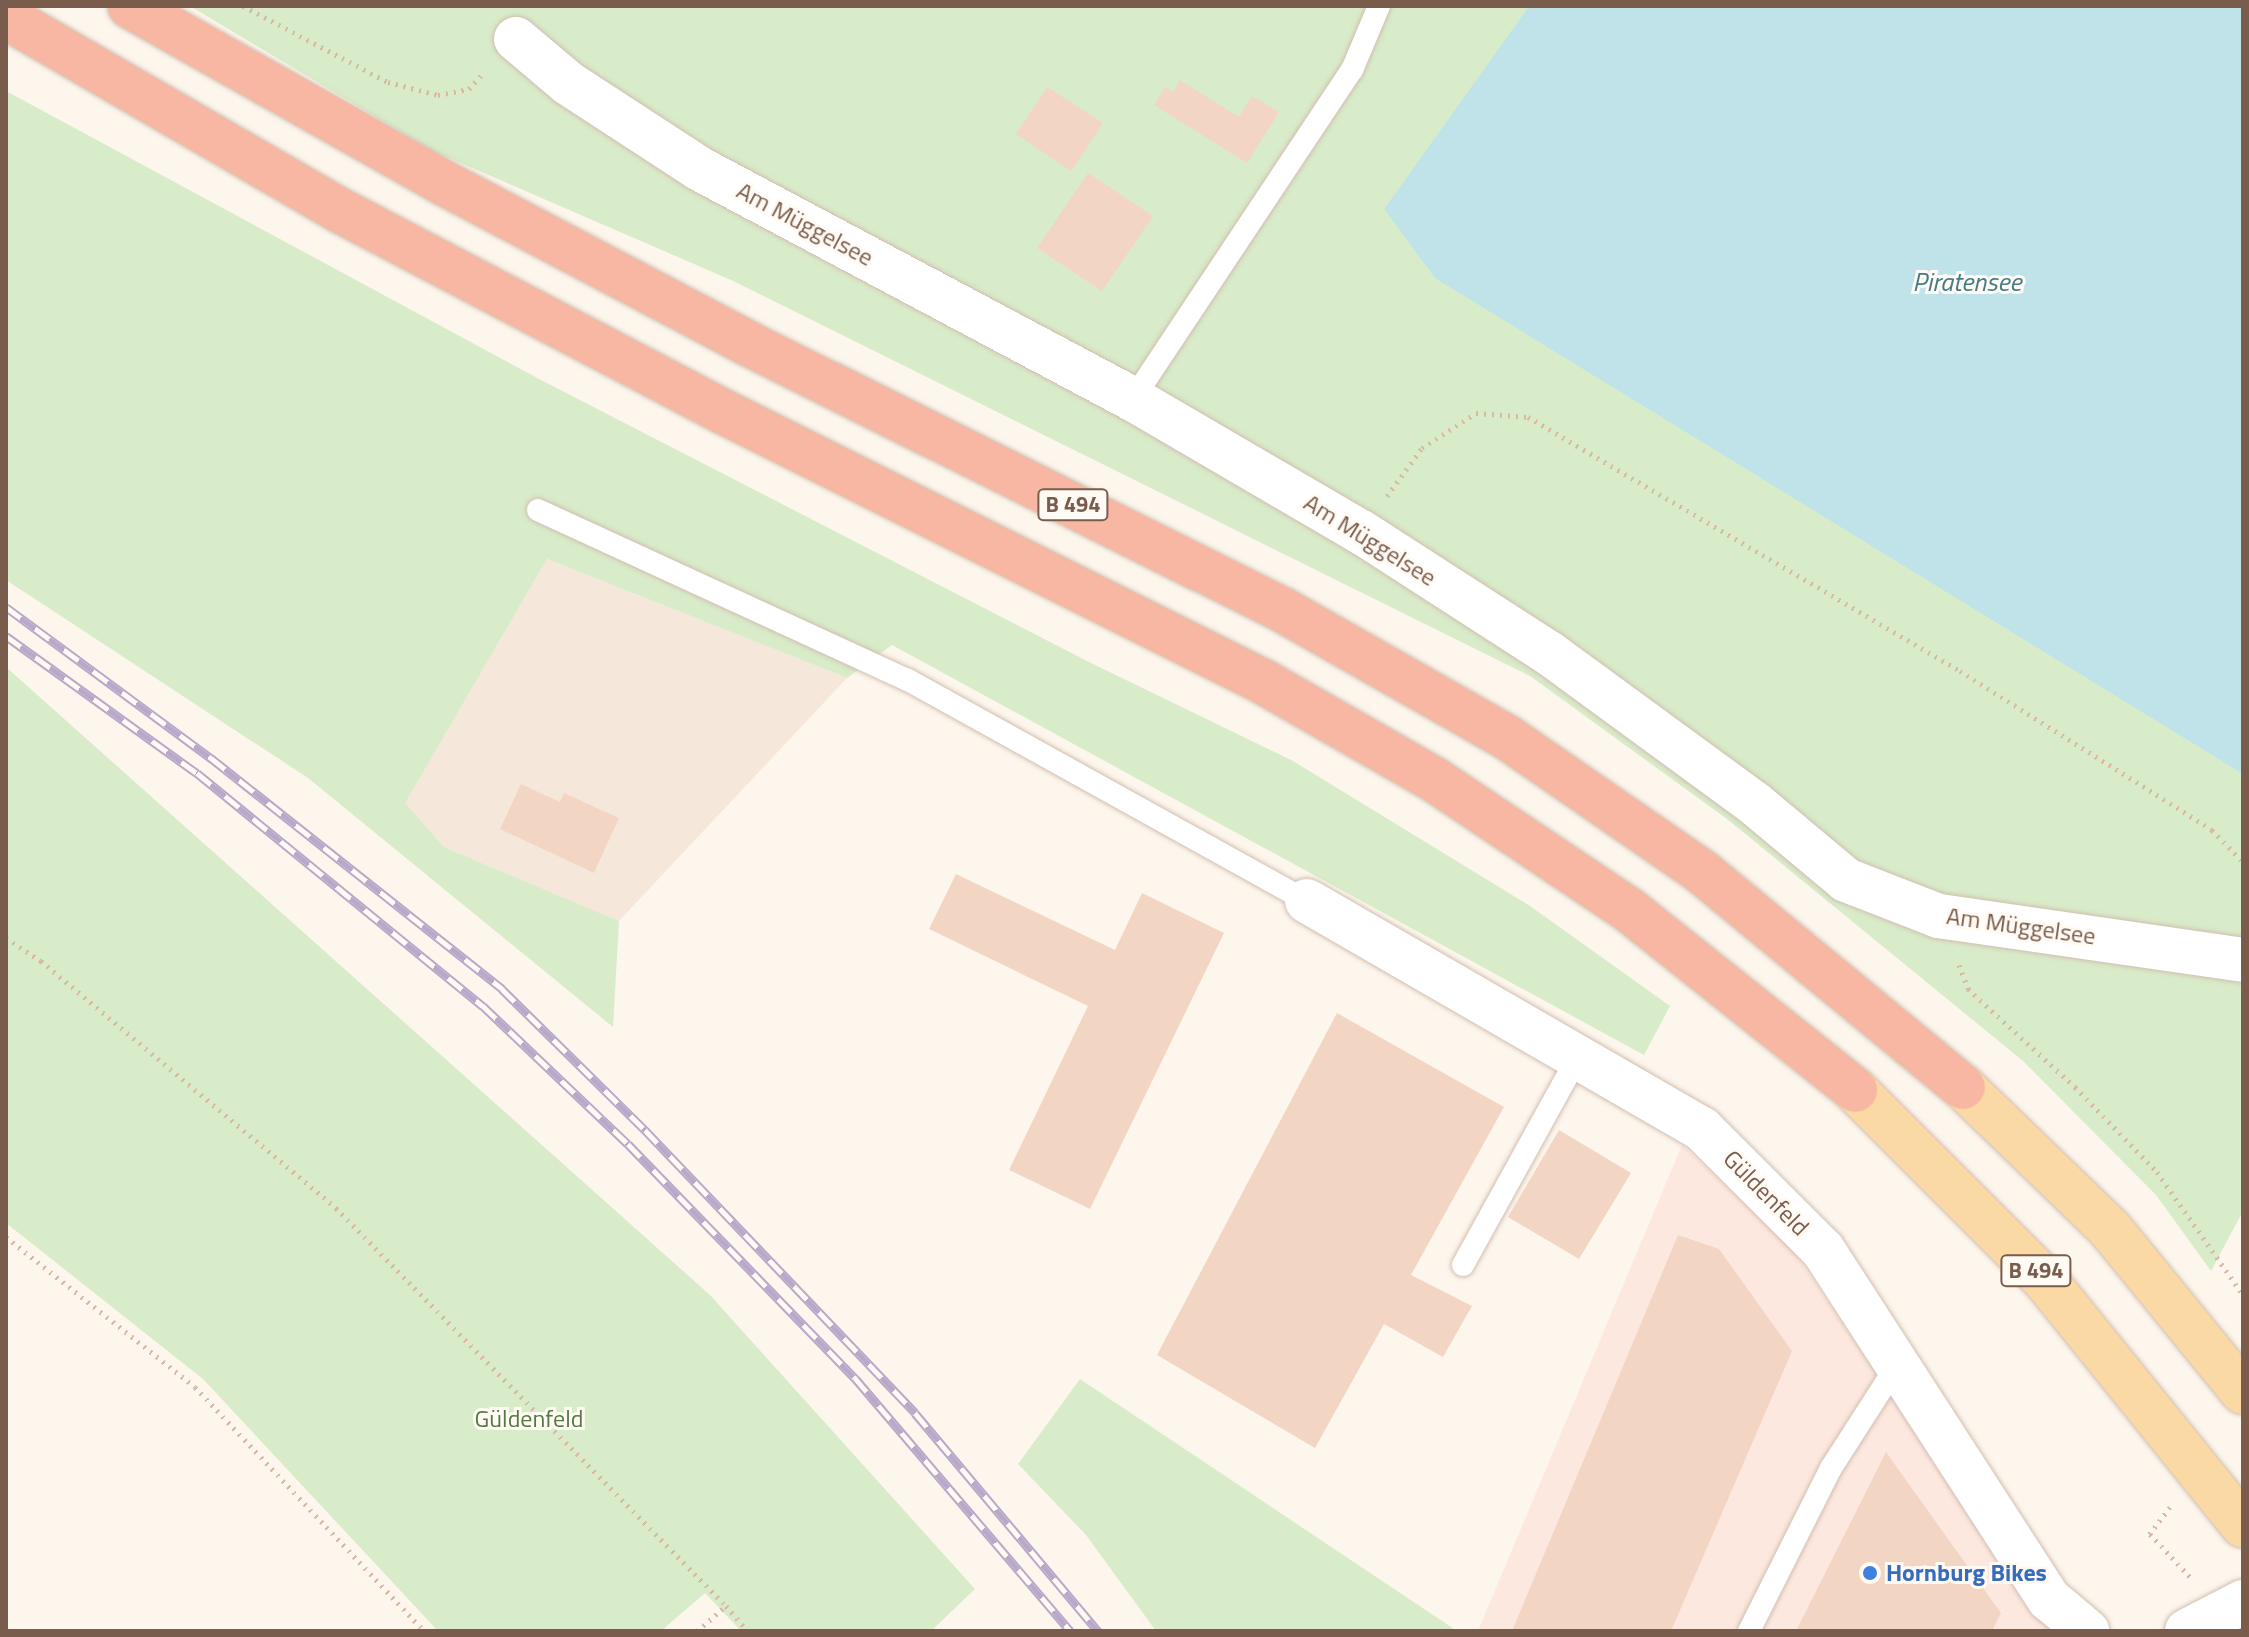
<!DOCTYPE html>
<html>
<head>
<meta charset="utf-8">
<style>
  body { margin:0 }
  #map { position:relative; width:2249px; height:1637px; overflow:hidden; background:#fdf6ec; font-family:"Titillium Web",sans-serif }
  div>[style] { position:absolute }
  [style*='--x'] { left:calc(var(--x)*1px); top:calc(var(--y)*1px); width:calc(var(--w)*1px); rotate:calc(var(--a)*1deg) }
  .residential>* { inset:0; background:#f5e8da }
  .commercial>* { inset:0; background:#fde8e0 }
  .green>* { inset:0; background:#d8ecc9 }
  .water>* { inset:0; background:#bfe3e8 }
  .building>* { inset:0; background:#f3d5c3 }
  .path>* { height:5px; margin-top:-2.5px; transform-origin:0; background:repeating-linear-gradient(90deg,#d9b8a5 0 2px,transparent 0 8px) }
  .roads { filter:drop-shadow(0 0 2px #d1beb0) drop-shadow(0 0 2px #d1beb0) }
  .lane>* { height:22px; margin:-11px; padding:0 11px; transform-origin:11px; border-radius:11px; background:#fff }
  .street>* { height:44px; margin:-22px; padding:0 22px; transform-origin:22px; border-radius:22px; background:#fff }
  .primary>* { height:44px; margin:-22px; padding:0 22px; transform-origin:22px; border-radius:22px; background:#fbd9a5 }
  .highway>* { height:44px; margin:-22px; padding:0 22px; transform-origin:22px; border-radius:22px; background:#f7b7a3 }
  .rail>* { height:9px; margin-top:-4.5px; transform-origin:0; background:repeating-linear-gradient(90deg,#fffaf3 0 18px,#b9a8c9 0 36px); box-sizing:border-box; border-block:2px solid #b9a8c9 }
  .dots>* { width:22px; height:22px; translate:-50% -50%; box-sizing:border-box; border:4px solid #fffaf3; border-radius:50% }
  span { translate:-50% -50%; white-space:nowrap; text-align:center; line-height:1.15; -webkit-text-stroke:6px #fffaf3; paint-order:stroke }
  .shield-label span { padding:2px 6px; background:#fffaf3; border:2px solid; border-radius:6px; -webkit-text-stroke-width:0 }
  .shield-label { font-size:22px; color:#7a5c4d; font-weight:700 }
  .street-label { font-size:24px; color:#7a5c4d }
  .park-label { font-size:24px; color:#537a41 }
  .shop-label { font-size:24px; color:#366cbe; font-weight:700 }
  .left { translate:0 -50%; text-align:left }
  .water-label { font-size:26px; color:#437c86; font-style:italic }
  .frame { position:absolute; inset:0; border:8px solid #7a5c4d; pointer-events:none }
</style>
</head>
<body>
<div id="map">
  <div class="residential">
    <div style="clip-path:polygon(547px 559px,847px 678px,619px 921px,444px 847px,404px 803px)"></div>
  </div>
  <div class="commercial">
    <div style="clip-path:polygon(1682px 1145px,1792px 1249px,2050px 1631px,1478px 1631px)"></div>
  </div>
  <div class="green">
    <div style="clip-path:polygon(190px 6px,2243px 6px,2243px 1211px,2211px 1271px,2156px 1195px,2023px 1061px,1727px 819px,1530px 676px,731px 280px,433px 151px)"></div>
    <div style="clip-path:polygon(6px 91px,541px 380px,1091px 663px,1293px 761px,1530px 906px,1670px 1006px,1644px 1055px,892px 645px,847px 678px,547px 559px,405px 803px,444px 847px,619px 921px,613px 1027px,308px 778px,6px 580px)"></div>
    <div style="clip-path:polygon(6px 667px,710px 1295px,975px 1589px,931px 1631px,741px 1631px,705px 1593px,661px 1631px,438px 1631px,203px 1379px,6px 1223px)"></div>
    <div style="clip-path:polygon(1080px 1379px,1457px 1631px,1156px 1631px,1086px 1535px,1018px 1464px)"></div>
  </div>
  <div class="water">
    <div style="clip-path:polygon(1529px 6px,2243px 6px,2243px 774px,1435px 278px,1384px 209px)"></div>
  </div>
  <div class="building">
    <div style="clip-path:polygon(1180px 80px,1239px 117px,1252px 96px,1279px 112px,1247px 163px,1154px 105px,1165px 87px,1173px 92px)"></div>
    <div style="clip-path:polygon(1047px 87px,1103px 123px,1071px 171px,1016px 134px)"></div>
    <div style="clip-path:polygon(1088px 173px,1153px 216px,1102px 291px,1037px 248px)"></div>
    <div style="clip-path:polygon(521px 784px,560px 802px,564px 793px,619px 818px,594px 873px,500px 829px)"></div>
    <div style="clip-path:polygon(956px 874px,1115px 950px,1142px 893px,1224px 933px,1090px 1209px,1009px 1170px,1088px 1006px,929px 929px)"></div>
    <div style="clip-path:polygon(1337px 1013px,1504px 1107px,1411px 1275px,1472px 1306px,1443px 1357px,1384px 1324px,1315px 1448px,1157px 1355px)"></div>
    <div style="clip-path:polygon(1559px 1130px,1631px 1173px,1579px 1259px,1508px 1217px)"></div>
    <div style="clip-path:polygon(1678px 1235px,1719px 1249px,1792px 1351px,1671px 1631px,1512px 1631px)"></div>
    <div style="clip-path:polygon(1886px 1452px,2001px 1613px,1992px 1631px,1796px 1631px)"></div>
  </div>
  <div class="path">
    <div style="--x:243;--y:6;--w:164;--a:27.7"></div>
    <div style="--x:388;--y:82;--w:52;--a:14.6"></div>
    <div style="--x:438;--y:95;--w:32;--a:-11"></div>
    <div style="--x:469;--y:89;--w:24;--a:-48"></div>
    <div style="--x:1387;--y:496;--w:59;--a:-53.9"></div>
    <div style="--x:1422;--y:448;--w:64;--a:-32.9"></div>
    <div style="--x:1476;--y:413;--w:52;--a:4.4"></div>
    <div style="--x:1528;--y:417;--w:501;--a:30.45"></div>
    <div style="--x:1960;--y:671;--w:298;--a:32.2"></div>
    <div style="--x:2212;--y:830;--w:45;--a:45.9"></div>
    <div style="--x:6;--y:938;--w:42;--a:33.3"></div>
    <div style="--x:41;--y:961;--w:385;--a:39.9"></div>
    <div style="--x:336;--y:1208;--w:557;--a:45.58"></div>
    <div style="--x:1959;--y:965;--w:26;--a:69"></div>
    <div style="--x:1968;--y:989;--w:145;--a:42.5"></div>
    <div style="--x:2075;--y:1087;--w:118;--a:46"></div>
    <div style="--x:2157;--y:1172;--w:150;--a:55"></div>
    <div style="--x:6;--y:1237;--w:241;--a:38.4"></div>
    <div style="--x:195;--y:1387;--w:335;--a:46.8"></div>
    <div style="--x:2170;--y:1507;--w:34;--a:127"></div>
    <div style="--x:2150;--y:1534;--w:60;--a:47"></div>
    <div style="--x:697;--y:1631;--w:38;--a:-41"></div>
    <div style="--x:726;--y:1606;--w:33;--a:49"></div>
  </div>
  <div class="roads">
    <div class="lane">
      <div style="--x:1133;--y:399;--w:395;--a:-56.4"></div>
      <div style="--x:1352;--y:70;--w:69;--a:-67.1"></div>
      <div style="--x:538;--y:510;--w:407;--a:24.7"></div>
      <div style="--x:908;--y:680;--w:456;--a:29"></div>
      <div style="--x:1463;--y:1265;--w:238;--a:-61.1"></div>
      <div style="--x:1749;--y:1631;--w:182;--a:-63.3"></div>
      <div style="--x:1831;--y:1468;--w:122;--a:-57.3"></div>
    </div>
    <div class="street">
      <div style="--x:516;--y:39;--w:68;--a:40.2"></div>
      <div style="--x:568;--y:83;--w:158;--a:33.1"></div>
      <div style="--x:700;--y:169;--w:490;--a:28"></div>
      <div style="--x:1133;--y:399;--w:264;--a:30.3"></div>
      <div style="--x:1361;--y:532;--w:224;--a:32.8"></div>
      <div style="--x:1549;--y:653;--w:254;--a:36.2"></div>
      <div style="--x:1754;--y:803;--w:120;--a:39.9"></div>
      <div style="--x:1846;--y:880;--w:100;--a:21.2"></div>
      <div style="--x:1939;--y:916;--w:307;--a:8.2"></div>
      <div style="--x:1307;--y:901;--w:456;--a:30"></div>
      <div style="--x:1702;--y:1129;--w:171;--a:45"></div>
      <div style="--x:1823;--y:1250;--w:416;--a:57.1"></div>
      <div style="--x:2049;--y:1599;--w:50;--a:40.1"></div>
      <div style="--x:2187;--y:1631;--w:63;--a:-27.4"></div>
    </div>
    <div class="primary">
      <div style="--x:1963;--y:1087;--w:204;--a:44"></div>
      <div style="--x:2110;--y:1229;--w:210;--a:50.8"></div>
      <div style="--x:1855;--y:1090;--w:269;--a:45"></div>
      <div style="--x:2045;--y:1280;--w:315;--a:51.1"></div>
    </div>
    <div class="highway">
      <div style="--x:130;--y:6;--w:360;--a:29.4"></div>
      <div style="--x:444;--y:183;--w:343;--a:27.8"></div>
      <div style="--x:747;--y:343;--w:599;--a:26.48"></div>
      <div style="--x:1283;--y:610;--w:259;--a:29.6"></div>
      <div style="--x:1508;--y:738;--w:236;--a:34.6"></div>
      <div style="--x:1702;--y:872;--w:338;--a:39.5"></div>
      <div style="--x:6;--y:17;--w:387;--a:30.1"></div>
      <div style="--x:341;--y:211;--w:430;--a:27.7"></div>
      <div style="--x:722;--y:411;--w:606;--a:26.57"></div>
      <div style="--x:1264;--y:682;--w:197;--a:29.8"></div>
      <div style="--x:1435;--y:780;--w:234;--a:33.8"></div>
      <div style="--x:1629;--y:910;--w:289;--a:38.5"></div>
    </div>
  </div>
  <div class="rail">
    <div style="--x:6;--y:607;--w:255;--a:36.4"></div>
    <div style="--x:211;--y:758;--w:372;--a:38.4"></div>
    <div style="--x:502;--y:989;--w:201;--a:44.6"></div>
    <div style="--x:645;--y:1130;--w:391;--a:46.3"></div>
    <div style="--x:915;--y:1413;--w:285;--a:50"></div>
    <div style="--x:6;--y:636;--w:235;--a:35.7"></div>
    <div style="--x:197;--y:773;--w:369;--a:39.2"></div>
    <div style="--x:483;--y:1006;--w:200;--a:43.6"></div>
    <div style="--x:628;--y:1144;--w:326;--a:45.9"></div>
    <div style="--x:855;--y:1378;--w:332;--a:49.6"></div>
  </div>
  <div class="dots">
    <div style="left:1870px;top:1573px;background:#3f7fe0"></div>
  </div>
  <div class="shield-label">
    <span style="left:1073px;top:505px">B 494</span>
    <span style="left:2036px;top:1271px">B 494</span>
  </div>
  <div class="street-label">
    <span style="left:805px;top:224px;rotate:28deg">Am Müggelsee</span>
    <span style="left:1370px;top:540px;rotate:32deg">Am Müggelsee</span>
    <span style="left:2021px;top:926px;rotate:8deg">Am Müggelsee</span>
    <span style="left:1766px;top:1193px;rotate:45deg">Güldenfeld</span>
  </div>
  <div class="park-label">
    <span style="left:529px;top:1419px">Güldenfeld</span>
  </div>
  <div class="shop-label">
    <span class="left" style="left:1886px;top:1573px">Hornburg Bikes</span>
  </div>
  <div class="water-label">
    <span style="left:1967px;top:282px">Piratensee</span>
  </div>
  <div class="frame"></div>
</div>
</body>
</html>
